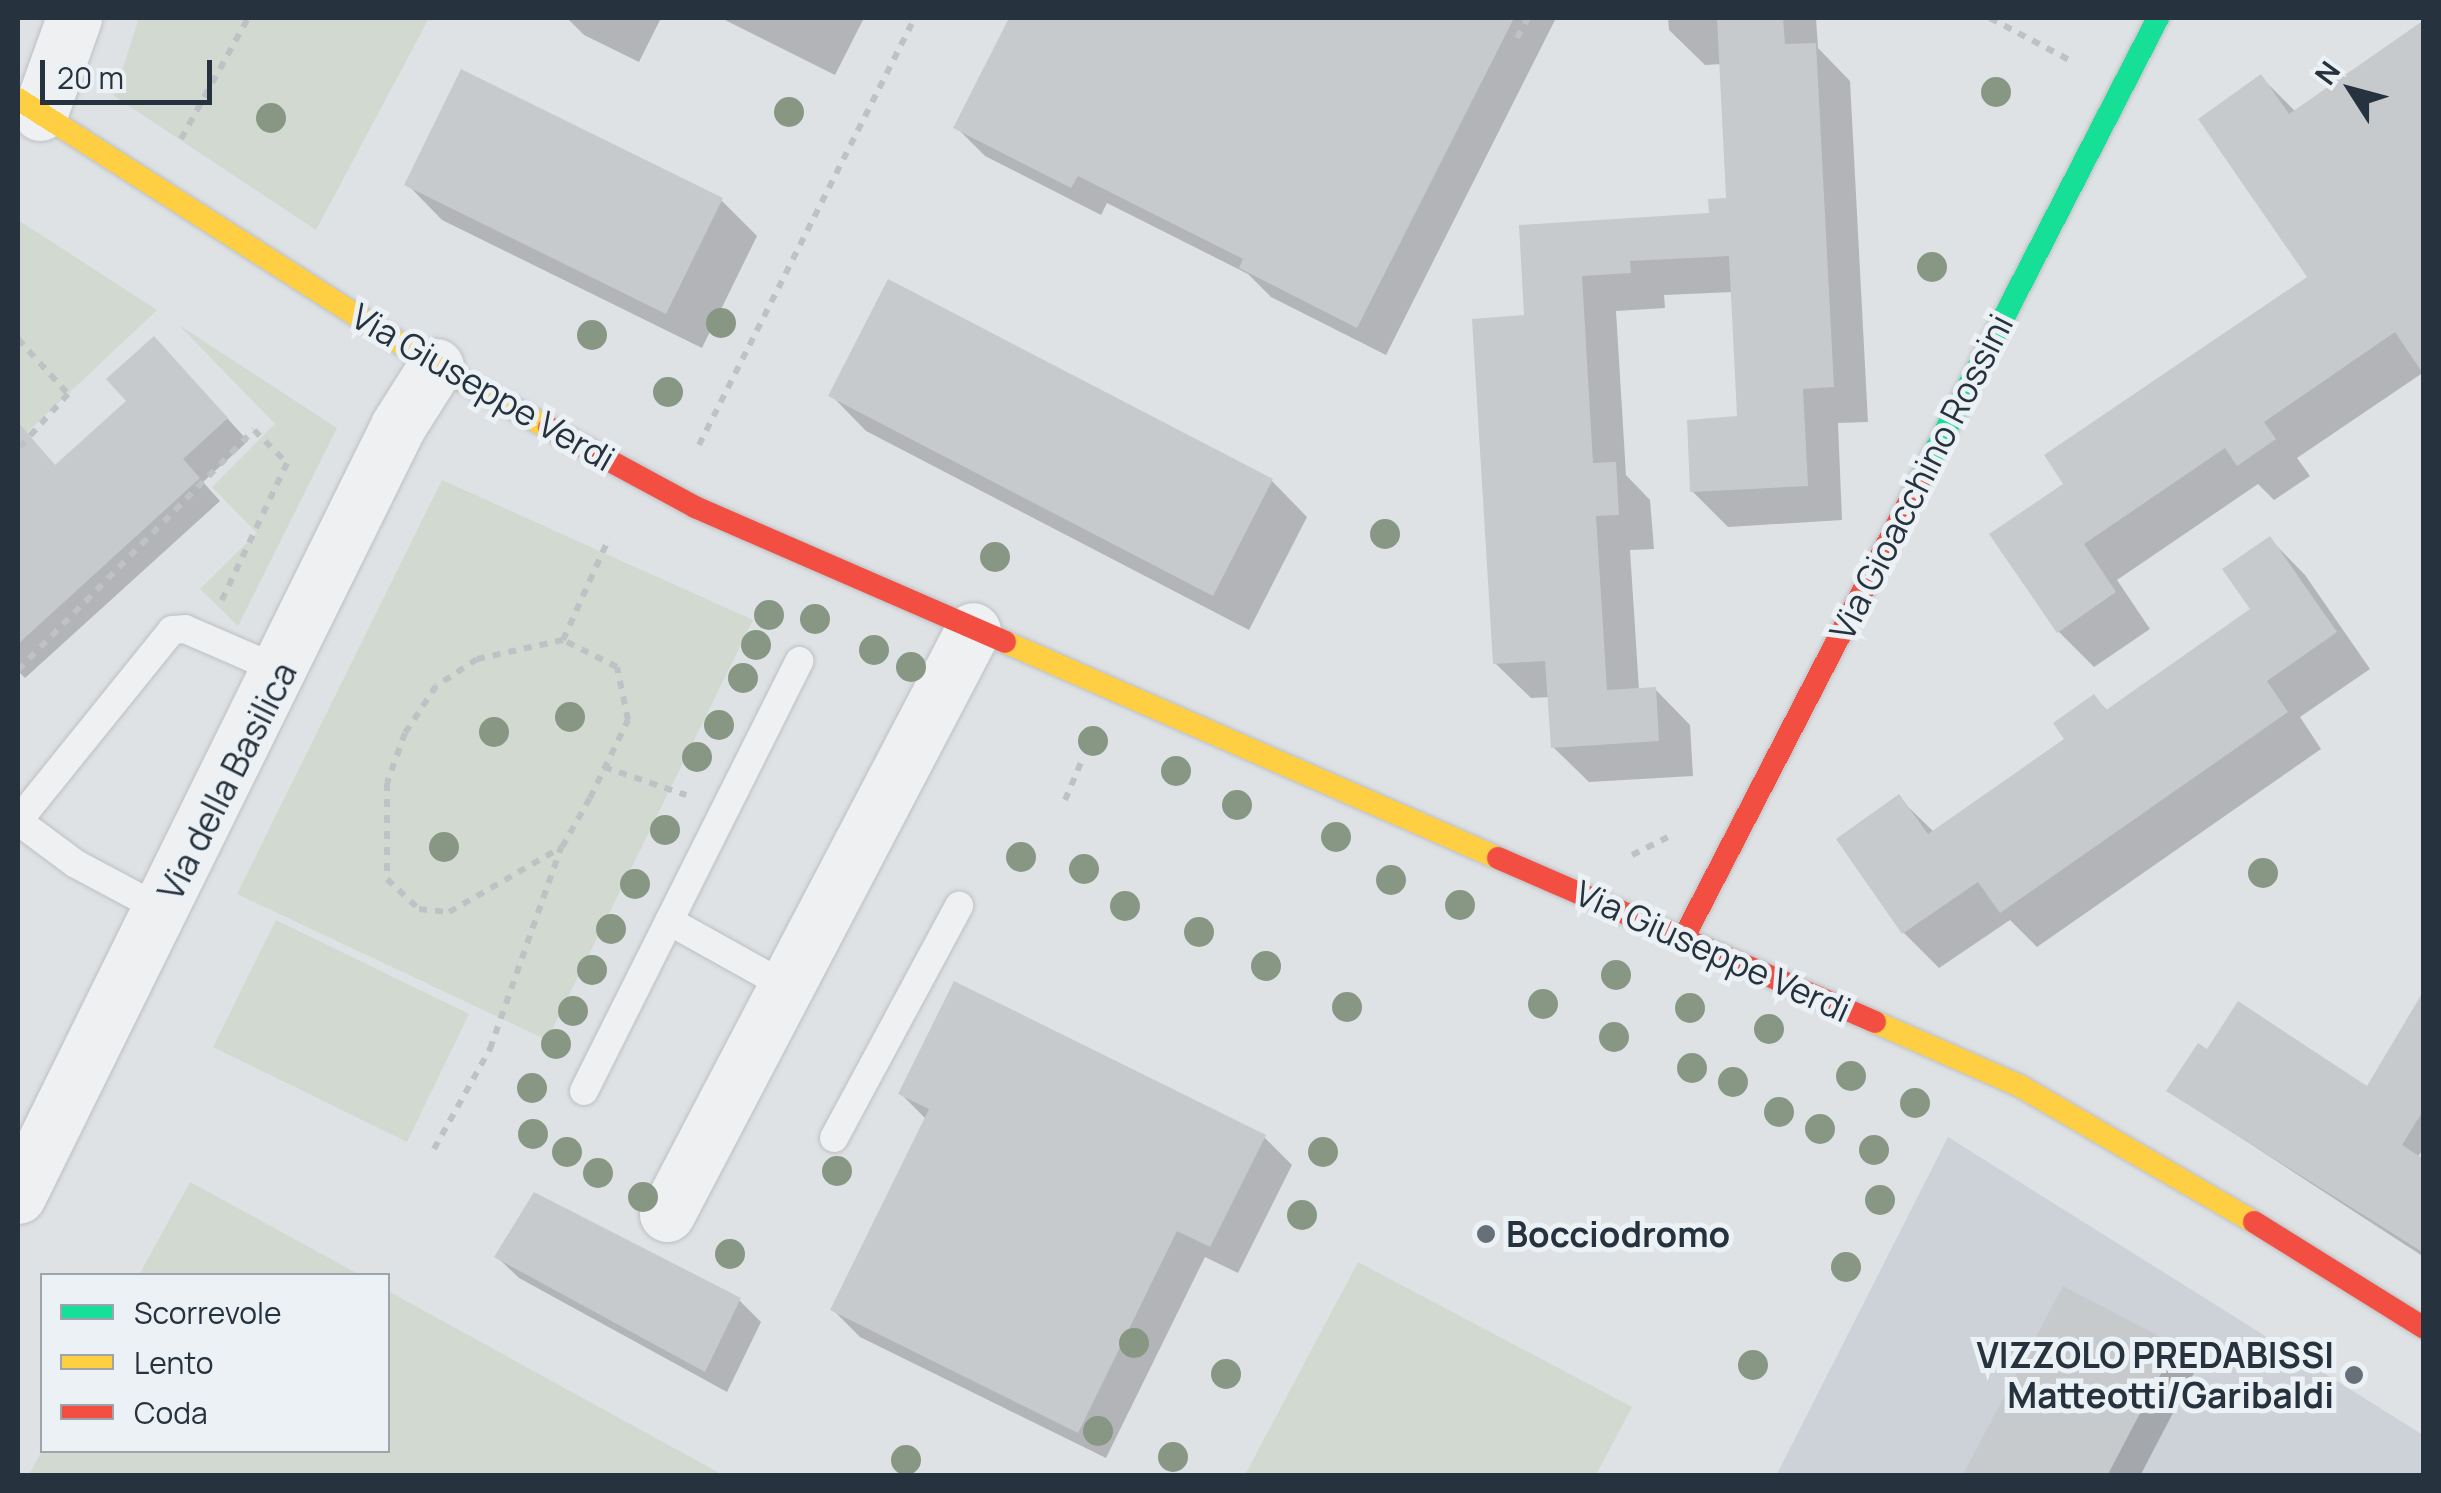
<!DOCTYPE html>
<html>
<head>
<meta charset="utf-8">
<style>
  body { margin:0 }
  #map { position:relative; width:2441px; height:1493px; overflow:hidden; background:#dfe2e5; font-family:Manrope,sans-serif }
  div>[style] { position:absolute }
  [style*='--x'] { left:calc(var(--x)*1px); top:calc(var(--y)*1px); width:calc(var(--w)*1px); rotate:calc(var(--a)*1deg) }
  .built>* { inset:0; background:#cdd2d8 }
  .green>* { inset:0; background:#d1d9d0 }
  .shadow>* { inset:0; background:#0003 }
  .building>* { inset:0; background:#c7cacd }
  .path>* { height:6px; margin-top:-3px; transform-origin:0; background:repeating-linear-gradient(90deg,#bec2c4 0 8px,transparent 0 16px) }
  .roads { filter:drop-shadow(0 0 2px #bdc0c3) drop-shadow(0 0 2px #bdc0c3) }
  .lane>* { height:28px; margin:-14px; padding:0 14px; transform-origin:14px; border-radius:14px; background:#eef0f1 }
  .street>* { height:55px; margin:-27.5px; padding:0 27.5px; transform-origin:27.5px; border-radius:27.5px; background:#eef0f1 }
  .fast>* { height:22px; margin:-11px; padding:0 11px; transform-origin:11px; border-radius:11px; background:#16e098 }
  .slow>* { height:22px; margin:-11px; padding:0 11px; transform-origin:11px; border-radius:11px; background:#ffcf43 }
  .jam>* { height:22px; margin:-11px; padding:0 11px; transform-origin:11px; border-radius:11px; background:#f24e42 }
  .trees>* { width:30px; height:30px; margin:-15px; border-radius:50%; background:#889783 }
  .dots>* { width:28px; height:28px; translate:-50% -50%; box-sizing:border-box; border:5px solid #ecf1f5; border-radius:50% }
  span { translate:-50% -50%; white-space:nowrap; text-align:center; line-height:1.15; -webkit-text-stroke:10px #ecf1f5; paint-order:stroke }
  .street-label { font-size:35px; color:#26333e }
  .poi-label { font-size:35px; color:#26333e; font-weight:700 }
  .left { translate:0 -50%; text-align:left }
  .right { translate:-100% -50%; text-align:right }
  .frame { position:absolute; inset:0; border:20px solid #26333e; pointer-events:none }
  .legend { position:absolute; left:40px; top:1273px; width:350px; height:180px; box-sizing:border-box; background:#ecf1f5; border:2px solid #9da5ac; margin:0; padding:12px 18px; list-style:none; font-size:30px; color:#26333e }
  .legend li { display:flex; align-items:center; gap:20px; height:50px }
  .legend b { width:50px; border:2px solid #9da5ac }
  .north { position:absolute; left:2301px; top:40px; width:100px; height:100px; -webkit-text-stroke:8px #ecf1f5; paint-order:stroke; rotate:306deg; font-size:28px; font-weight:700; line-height:40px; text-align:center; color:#26333e }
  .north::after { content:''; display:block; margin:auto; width:35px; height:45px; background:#26333e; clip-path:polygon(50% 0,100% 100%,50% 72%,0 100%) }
  .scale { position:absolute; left:40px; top:60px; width:172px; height:45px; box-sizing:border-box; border:5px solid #26333e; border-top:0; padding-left:12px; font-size:30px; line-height:35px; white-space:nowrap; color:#26333e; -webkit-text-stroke:8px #ecf1f5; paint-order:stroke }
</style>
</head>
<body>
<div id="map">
  <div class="built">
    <div style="clip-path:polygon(1948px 1137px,2423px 1435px,2423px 1475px,1776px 1476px)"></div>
  </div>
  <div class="green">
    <div style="clip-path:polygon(139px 18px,429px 18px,316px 230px,114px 96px)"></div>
    <div style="clip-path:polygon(18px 220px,157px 310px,18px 441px)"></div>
    <div style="clip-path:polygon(179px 325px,337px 428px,238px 626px,200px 589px,257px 533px,212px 487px,275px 424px)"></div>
    <div style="clip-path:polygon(442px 480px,753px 620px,547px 1040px,237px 894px)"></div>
    <div style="clip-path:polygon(276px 920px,469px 1014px,407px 1142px,213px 1047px)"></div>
    <div style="clip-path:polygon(190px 1182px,360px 1275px,139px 1275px)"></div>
    <div style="clip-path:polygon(1358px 1262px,1632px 1407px,1596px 1475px,1245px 1475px)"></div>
    <div style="clip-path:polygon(388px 1291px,723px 1475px,29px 1475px,42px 1450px,388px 1450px)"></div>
  </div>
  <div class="shadow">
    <div style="clip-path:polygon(567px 18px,661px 18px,639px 62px,584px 35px)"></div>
    <div style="clip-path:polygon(721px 18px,864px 18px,835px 75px)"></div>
    <div style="clip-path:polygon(1012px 18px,1556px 18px,1386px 355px,1271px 297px,1248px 274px,1107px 203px,1101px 215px,985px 156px,956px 127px)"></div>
    <div style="clip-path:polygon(1668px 18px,1816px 18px,1818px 48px,1850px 81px,1868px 422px,1838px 423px,1842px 520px,1728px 527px,1692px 491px,1739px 419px,1733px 292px,1664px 295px,1665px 308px,1616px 311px,1626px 475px,1650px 500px,1654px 549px,1630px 550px,1639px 690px,1655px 689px,1690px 725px,1693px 776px,1589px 782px,1553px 747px,1550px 697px,1531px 698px,1495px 663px,1527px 317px,1521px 227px,1712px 215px,1728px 200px,1722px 64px,1705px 65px,1669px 30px)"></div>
    <div style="clip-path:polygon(2261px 77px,2296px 112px,2424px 372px,2297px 458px,2310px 476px,2274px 500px,2258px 484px,2117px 580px,2150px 629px,2094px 667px,2059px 632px,2067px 484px,2311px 277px)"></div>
    <div style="clip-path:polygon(407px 184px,721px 200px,757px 236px,702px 348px,442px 220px)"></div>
    <div style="clip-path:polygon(175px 361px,248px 441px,203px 482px,220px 501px,25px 678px,18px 671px,18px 463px,36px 446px,57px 467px)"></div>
    <div style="clip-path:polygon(831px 395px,1272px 481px,1307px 517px,1249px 630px,866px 431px)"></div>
    <div style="clip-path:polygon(2270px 539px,2305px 575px,2370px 669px,2300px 717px,2321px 749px,2037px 947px,2010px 920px,1939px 968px,1904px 933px,1840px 839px,1899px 798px,1934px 832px,2068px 740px,2094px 697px,2108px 711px,2253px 610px)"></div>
    <div style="clip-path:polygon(2424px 1018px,2424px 1148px,2417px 1158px,2424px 1162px,2424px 1257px,2169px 1091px,2208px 1052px,2367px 1089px)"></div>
    <div style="clip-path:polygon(901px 1094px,1264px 1137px,1292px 1165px,1238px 1273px,1205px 1257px,1106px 1458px,860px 1337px,833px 1310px,927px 1120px)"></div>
    <div style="clip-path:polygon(497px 1257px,739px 1300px,761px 1322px,727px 1392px,519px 1278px)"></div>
    <div style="clip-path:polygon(2175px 1347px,2196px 1369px,2140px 1476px,1965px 1476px)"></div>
  </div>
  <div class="building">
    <div style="clip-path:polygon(1009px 18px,1514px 18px,1357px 328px,1239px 268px,1243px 259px,1078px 176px,1071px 188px,953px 128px)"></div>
    <div style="clip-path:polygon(1717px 18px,1783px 18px,1785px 44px,1816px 43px,1834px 387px,1803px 389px,1808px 486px,1690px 492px,1687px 420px,1737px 416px,1729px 256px,1630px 261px,1631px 273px,1582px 276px,1593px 463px,1616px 462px,1619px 515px,1596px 516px,1607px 690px,1656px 687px,1659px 741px,1551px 748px,1545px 661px,1493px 664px,1472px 319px,1524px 315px,1519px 225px,1709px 213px,1708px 199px,1726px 198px)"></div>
    <div style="clip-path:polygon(2424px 20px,2424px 375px,2395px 332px,2264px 422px,2276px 439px,2237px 466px,2225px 448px,2084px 544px,2116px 592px,2057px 633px,1989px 534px,2063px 484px,2044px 455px,2307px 277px,2198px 119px,2261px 74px,2289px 114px)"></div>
    <div style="clip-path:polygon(461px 69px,723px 198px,666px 314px,404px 185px)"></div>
    <div style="clip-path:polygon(888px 279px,1273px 479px,1213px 596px,828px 396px)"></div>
    <div style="clip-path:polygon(154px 336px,228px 418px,183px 459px,200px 478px,18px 644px,18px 422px,55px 465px,126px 401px,106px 379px)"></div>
    <div style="clip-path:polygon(2270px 536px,2337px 632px,2267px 681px,2288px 712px,2000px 913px,1978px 882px,1902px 934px,1836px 839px,1899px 794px,1928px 834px,2064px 739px,2053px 723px,2094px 694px,2106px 710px,2250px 609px,2222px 569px)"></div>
    <div style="clip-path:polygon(954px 981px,1266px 1135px,1210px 1247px,1177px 1231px,1078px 1433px,830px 1310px,929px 1109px,898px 1094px)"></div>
    <div style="clip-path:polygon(2424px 990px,2424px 1109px,2402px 1145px,2424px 1159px,2424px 1253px,2166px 1091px,2198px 1043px,2207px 1049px,2238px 1001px,2367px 1086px)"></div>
    <div style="clip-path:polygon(534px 1192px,741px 1298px,705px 1372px,494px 1257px)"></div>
    <div style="clip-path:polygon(2063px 1286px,2176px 1345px,2107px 1476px,1962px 1476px)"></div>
  </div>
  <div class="path">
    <div style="--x:1990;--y:18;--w:94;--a:27.9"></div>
    <div style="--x:1517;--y:38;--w:23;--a:-61"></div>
    <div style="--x:181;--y:139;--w:138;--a:-61"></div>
    <div style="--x:18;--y:339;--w:74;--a:47.7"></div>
    <div style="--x:68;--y:394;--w:74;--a:132.3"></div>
    <div style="--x:699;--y:445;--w:479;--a:-63.2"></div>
    <div style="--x:563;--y:640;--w:88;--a:167.5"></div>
    <div style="--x:477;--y:659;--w:49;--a:146.6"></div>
    <div style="--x:436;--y:686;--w:56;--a:123.4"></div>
    <div style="--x:405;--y:733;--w:53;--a:109.8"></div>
    <div style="--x:387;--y:783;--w:96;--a:90"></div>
    <div style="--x:387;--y:879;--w:44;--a:43.2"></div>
    <div style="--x:419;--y:909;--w:30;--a:6"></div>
    <div style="--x:449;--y:912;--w:130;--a:-29.9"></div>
    <div style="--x:562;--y:847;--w:56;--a:-60.3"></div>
    <div style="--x:590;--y:798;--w:87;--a:-64"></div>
    <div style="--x:628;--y:720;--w:54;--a:-101.7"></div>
    <div style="--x:617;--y:667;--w:60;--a:-153.4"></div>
    <div style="--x:563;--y:640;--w:112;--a:-65.7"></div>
    <div style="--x:18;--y:670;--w:337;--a:-45.5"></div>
    <div style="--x:254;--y:430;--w:47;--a:45"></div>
    <div style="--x:287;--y:463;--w:152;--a:115.4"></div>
    <div style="--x:604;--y:767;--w:87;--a:18.9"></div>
    <div style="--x:1065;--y:800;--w:43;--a:-67"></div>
    <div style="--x:1632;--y:855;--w:42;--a:-26.6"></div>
    <div style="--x:434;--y:1149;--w:115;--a:-60.8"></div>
    <div style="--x:490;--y:1049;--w:214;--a:-70.6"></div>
  </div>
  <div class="roads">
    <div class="lane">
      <div style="--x:18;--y:821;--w:245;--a:-51.1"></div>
      <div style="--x:172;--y:630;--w:13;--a:-4"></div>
      <div style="--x:185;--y:629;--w:106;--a:23.4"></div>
      <div style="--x:18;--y:821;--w:72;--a:36.6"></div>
      <div style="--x:76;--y:864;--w:98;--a:28.1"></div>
      <div style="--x:669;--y:921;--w:134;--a:29.1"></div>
      <div style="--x:584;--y:1091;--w:481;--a:-63.4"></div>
      <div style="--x:834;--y:1138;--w:264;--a:-61.7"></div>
    </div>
    <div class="street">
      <div style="--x:40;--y:113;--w:101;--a:-70.3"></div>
      <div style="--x:18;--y:1196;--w:859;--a:-63.73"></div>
      <div style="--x:398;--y:426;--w:71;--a:-57.7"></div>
      <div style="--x:667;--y:1214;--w:659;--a:-62.35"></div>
    </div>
    <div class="fast">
      <div style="--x:1918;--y:484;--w:524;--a:-62.75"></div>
    </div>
    <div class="slow">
      <div style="--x:18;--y:99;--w:496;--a:32.6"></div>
      <div style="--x:436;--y:366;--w:129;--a:28.8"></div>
      <div style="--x:1005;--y:642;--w:538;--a:23.66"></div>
      <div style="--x:1875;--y:1022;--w:158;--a:23.8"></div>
      <div style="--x:2020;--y:1086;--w:271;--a:30.2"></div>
    </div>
    <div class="jam">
      <div style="--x:549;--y:428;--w:166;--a:28.4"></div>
      <div style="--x:695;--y:507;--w:338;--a:23.5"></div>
      <div style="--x:1498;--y:858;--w:411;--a:23.5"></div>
      <div style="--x:1684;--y:937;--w:510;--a:-62.68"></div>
      <div style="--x:2254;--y:1222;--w:200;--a:31.9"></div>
    </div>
  </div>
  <div class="trees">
    <div style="left:1996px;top:92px"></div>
    <div style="left:789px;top:112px"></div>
    <div style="left:271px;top:118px"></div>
    <div style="left:1932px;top:267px"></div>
    <div style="left:721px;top:323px"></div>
    <div style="left:592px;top:335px"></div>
    <div style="left:668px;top:392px"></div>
    <div style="left:1385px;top:534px"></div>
    <div style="left:995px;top:557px"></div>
    <div style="left:769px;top:615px"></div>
    <div style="left:815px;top:619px"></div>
    <div style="left:756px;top:645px"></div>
    <div style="left:874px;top:650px"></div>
    <div style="left:911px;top:667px"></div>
    <div style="left:743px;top:678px"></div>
    <div style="left:570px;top:717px"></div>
    <div style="left:719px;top:725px"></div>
    <div style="left:494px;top:732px"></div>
    <div style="left:1093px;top:741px"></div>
    <div style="left:697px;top:757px"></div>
    <div style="left:1176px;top:771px"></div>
    <div style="left:1237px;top:805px"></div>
    <div style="left:665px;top:830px"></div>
    <div style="left:1336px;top:837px"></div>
    <div style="left:444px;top:847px"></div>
    <div style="left:1021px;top:857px"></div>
    <div style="left:1084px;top:869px"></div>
    <div style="left:2263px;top:873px"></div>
    <div style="left:1391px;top:880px"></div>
    <div style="left:635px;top:884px"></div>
    <div style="left:1460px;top:905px"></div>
    <div style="left:1125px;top:906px"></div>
    <div style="left:611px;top:929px"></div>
    <div style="left:1199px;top:932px"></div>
    <div style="left:1266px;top:966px"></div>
    <div style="left:592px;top:970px"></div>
    <div style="left:1616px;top:975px"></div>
    <div style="left:1543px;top:1004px"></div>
    <div style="left:1347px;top:1007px"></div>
    <div style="left:1690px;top:1008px"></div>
    <div style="left:573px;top:1011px"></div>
    <div style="left:1769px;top:1029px"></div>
    <div style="left:1614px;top:1037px"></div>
    <div style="left:556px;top:1044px"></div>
    <div style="left:1692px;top:1068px"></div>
    <div style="left:1851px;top:1076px"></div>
    <div style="left:1733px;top:1082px"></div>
    <div style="left:532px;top:1088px"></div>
    <div style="left:1915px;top:1103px"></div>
    <div style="left:1779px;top:1112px"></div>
    <div style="left:1820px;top:1129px"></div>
    <div style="left:533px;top:1134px"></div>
    <div style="left:1874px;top:1150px"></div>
    <div style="left:567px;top:1152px"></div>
    <div style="left:1323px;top:1152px"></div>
    <div style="left:837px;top:1171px"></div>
    <div style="left:598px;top:1173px"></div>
    <div style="left:643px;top:1197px"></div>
    <div style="left:1880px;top:1200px"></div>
    <div style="left:1302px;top:1215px"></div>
    <div style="left:730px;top:1254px"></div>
    <div style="left:1846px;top:1267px"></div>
    <div style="left:1134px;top:1343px"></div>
    <div style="left:1753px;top:1365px"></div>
    <div style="left:1226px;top:1374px"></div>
    <div style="left:1098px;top:1431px"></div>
    <div style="left:1173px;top:1457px"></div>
    <div style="left:906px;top:1460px"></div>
  </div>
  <div class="dots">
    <div style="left:1486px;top:1234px;background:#677078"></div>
    <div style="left:2354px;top:1375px;background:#677078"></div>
  </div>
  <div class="street-label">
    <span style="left:483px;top:387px;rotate:30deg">Via Giuseppe Verdi</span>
    <span style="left:1921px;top:477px;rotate:-63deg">Via Gioacchino Rossini</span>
    <span style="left:227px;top:781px;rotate:-63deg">Via della Basilica</span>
    <span style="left:1713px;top:951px;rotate:24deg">Via Giuseppe Verdi</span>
  </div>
  <div class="poi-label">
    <span class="left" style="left:1506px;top:1234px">Bocciodromo</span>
    <span class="right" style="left:2334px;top:1375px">VIZZOLO PREDABISSI<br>Matteotti/Garibaldi</span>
  </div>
  <div class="frame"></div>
  <ul class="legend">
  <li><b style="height:12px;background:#16e098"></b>Scorrevole</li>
  <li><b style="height:12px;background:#ffcf43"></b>Lento</li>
  <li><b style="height:12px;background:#f24e42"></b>Coda</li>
  </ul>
  <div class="north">N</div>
  <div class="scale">20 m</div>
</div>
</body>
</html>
